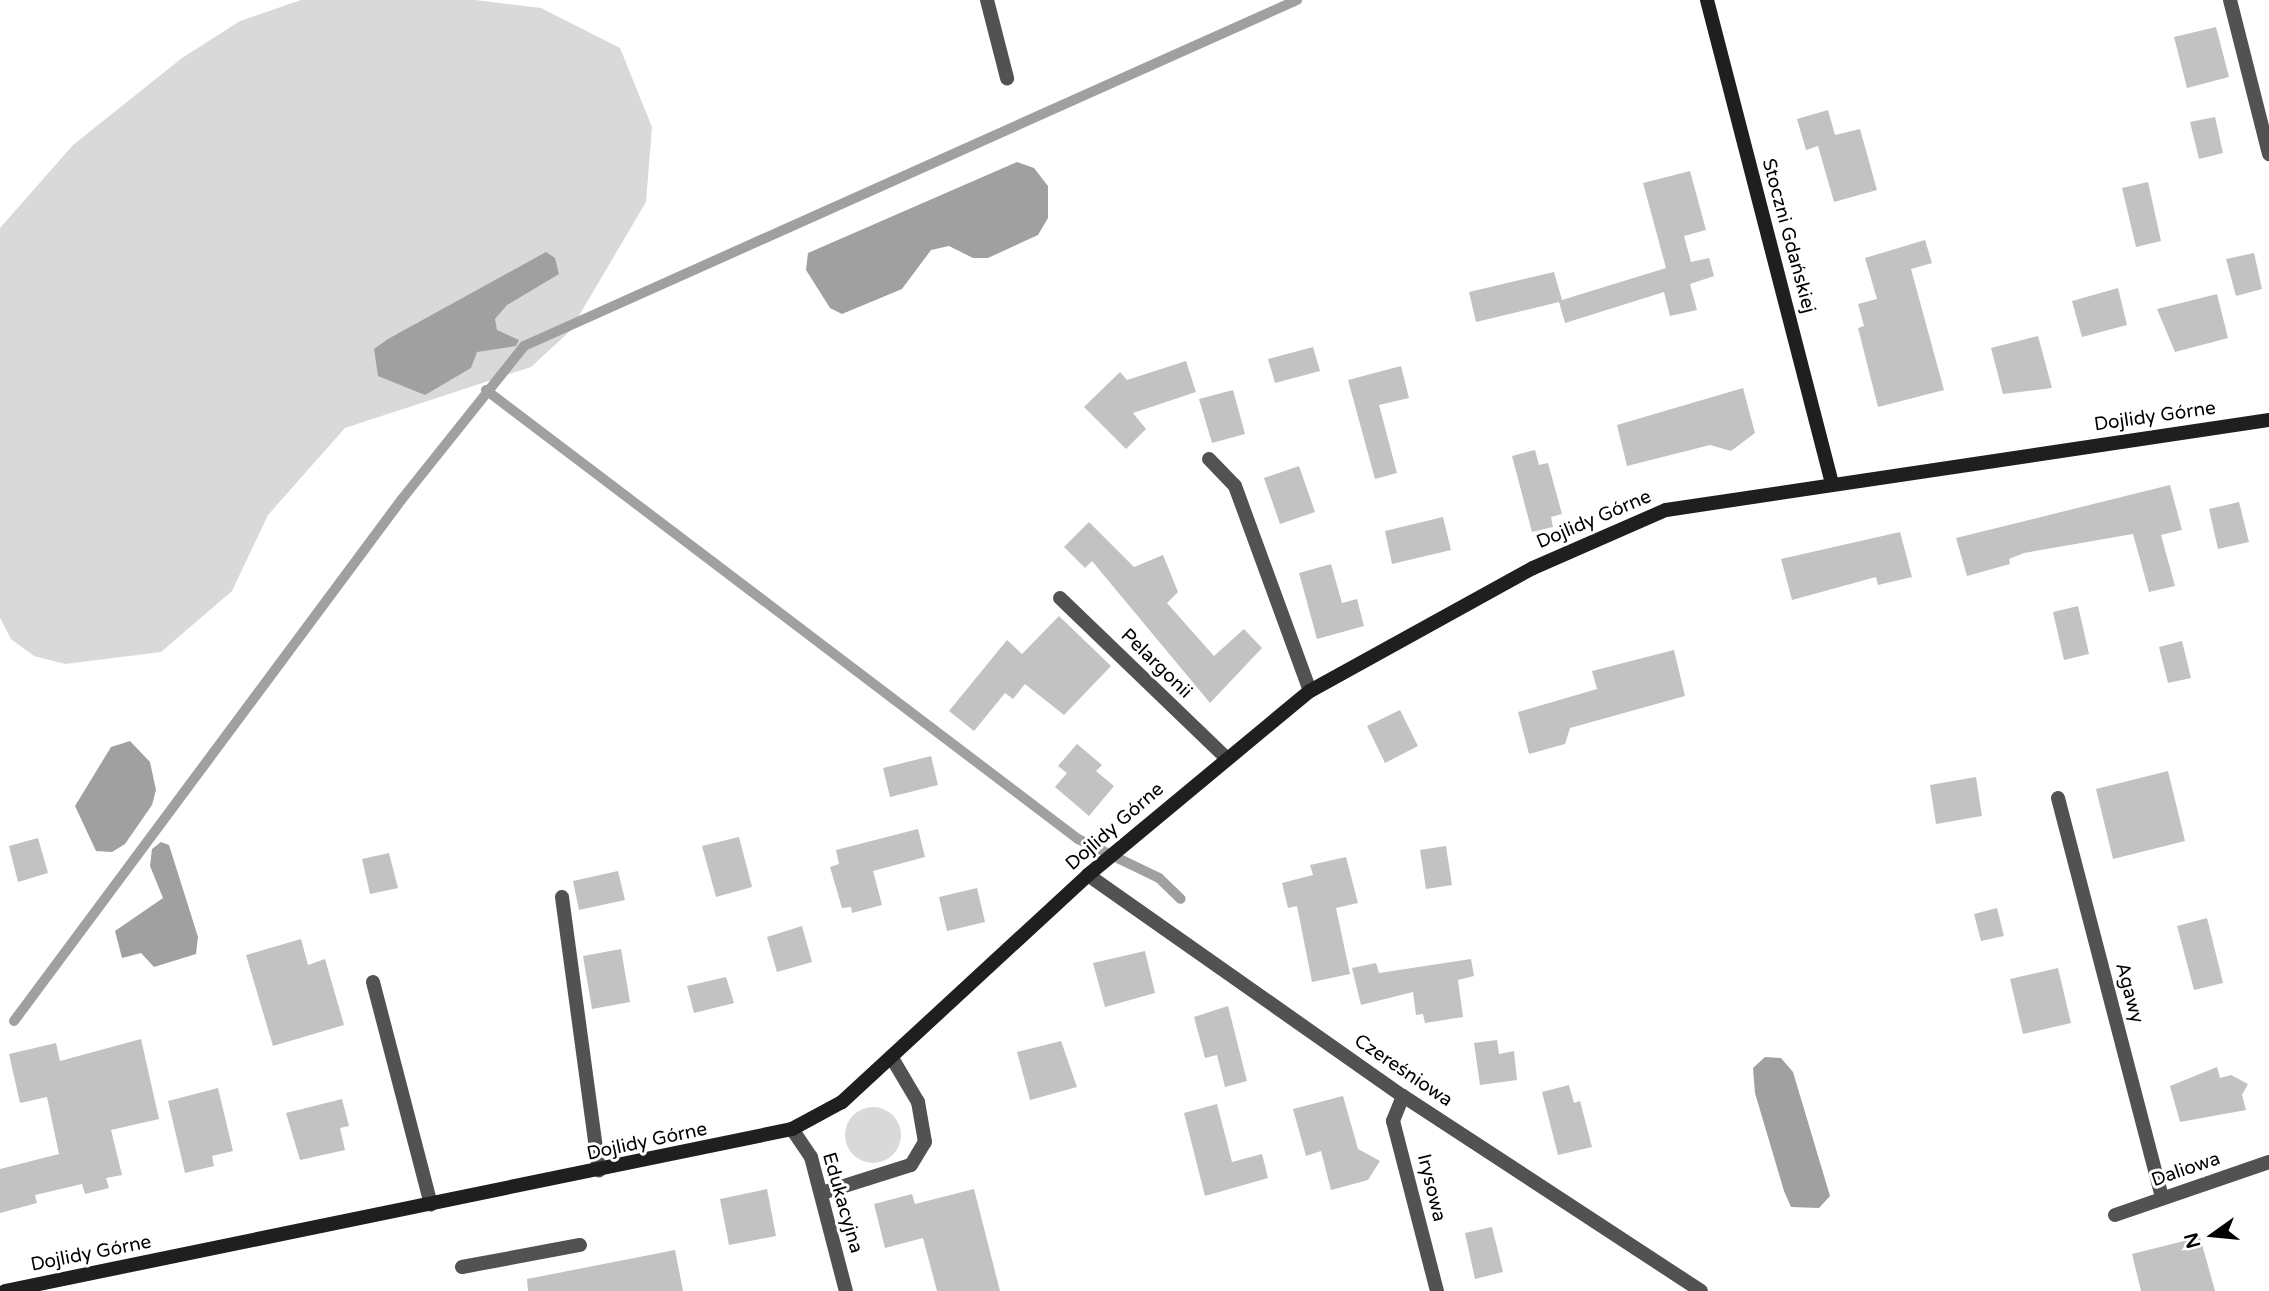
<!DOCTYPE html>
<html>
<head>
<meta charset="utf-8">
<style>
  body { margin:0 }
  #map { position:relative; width:2269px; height:1291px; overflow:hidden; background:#fff; font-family:"Varela Round",sans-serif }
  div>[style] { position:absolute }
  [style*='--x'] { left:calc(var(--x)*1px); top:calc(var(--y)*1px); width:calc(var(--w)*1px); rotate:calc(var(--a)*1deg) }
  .green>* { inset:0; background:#d9d9d9 }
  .round { border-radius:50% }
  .water>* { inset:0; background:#a0a0a0 }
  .stream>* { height:10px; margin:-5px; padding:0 5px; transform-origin:5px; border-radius:5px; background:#a0a0a0 }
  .building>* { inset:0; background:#c2c2c2 }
  .lane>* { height:14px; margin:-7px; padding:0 7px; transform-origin:7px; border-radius:7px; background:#525252 }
  .street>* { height:14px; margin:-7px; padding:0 7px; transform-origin:7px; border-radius:7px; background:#525252 }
  .secondary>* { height:14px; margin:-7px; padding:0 7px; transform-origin:7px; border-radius:7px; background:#1f1f1f }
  span { translate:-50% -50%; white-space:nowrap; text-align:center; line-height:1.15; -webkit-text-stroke:6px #fff; paint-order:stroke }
  .street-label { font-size:19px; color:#000 }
  .north { position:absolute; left:2178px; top:1200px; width:70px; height:70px; -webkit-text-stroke:5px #fff; paint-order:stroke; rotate:255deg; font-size:19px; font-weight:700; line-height:28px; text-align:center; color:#000 }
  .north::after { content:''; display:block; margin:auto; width:24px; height:32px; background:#000; clip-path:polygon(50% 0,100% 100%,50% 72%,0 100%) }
</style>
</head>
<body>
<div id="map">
  <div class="green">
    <div style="clip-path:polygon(301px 0,475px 0,541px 8px,620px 48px,652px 127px,646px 202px,570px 331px,531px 367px,345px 428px,268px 515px,232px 591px,161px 652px,65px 664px,34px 656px,11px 639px,0 618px,0 228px,73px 145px,182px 58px,240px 21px)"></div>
    <div class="round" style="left:845px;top:1107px;width:56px;height:56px"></div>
  </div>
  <div class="water">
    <div style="clip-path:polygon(1017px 162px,1034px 168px,1048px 186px,1048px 218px,1038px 235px,988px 258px,973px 258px,949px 246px,931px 250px,902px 289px,842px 314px,830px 308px,806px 270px,808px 253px)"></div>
    <div style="clip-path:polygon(546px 252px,555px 258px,559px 274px,507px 305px,495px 319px,497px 330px,519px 340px,516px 346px,477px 352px,471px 368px,425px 395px,378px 376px,374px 349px,388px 339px)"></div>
    <div style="clip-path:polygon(130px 741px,150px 762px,156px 790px,152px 805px,125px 844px,112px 852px,96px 851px,75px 806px,111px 747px)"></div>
    <div style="clip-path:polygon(161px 842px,169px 845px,198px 937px,196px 954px,154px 967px,141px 953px,122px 958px,115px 931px,163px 898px,150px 866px,152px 849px)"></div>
    <div style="clip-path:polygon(1765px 1057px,1781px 1058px,1793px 1072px,1830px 1196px,1819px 1208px,1791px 1207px,1784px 1191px,1755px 1093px,1753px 1068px)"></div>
  </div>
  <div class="stream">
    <div style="--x:486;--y:390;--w:743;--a:37.18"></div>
    <div style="--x:1078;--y:839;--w:90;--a:25.7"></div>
    <div style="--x:1159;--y:878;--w:30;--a:44"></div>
    <div style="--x:14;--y:1021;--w:650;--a:-53.38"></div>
    <div style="--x:402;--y:499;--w:196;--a:-51.4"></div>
    <div style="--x:524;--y:346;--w:847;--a:-24.11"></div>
  </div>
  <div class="building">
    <div style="clip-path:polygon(2216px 27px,2229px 77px,2187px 88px,2174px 37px)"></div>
    <div style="clip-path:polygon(1828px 110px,1835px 135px,1860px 129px,1877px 190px,1834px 202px,1818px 146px,1806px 150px,1797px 119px)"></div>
    <div style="clip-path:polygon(2215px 117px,2223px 153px,2199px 159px,2190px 122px)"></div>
    <div style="clip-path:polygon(1690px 171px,1706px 230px,1684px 236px,1691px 262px,1709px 258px,1714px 276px,1690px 284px,1697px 310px,1670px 316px,1664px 292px,1565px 323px,1559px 302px,1476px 322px,1469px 292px,1554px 272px,1562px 300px,1666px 268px,1643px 183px)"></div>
    <div style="clip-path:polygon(2148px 182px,2161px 241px,2136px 247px,2122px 188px)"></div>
    <div style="clip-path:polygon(1925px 240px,1932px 263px,1911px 269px,1944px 390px,1878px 407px,1858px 328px,1864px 326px,1858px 304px,1877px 299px,1865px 258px)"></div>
    <div style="clip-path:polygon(2254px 253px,2262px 289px,2236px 296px,2226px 259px)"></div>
    <div style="clip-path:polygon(2118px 288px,2127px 325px,2082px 337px,2072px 301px)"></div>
    <div style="clip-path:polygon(2217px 294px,2228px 338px,2175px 352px,2157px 309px)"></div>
    <div style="clip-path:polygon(2038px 336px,2052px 388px,2003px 394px,1991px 348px)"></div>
    <div style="clip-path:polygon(1313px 347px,1320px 371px,1275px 383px,1268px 359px)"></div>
    <div style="clip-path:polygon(1186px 361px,1196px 392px,1133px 413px,1146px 429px,1126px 449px,1084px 407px,1120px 372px,1127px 380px)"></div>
    <div style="clip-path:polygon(1401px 366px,1409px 398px,1379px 405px,1397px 473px,1375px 479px,1348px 380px)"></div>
    <div style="clip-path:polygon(1743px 388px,1755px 433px,1731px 451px,1710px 445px,1627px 466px,1617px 425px)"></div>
    <div style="clip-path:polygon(1233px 390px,1245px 434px,1212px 443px,1199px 399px)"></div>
    <div style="clip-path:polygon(1535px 450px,1539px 465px,1548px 463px,1562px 514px,1551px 517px,1553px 527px,1532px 532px,1512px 456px)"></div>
    <div style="clip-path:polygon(1299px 466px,1315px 512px,1280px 524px,1264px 478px)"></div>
    <div style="clip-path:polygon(2170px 485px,2182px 530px,2161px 535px,2175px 586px,2149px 592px,2133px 534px,2024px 553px,2009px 559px,2010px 564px,1967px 576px,1956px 538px)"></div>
    <div style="clip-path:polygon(2239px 502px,2249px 542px,2218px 549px,2209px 509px)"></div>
    <div style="clip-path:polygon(1443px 517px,1451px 550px,1392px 564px,1385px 531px)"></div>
    <div style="clip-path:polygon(1089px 522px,1134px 567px,1163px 555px,1178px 592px,1167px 603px,1214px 656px,1244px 629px,1262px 648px,1210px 703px,1092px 561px,1085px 568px,1064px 547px)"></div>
    <div style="clip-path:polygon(1900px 532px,1912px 577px,1878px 585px,1876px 577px,1792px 600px,1781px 559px)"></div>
    <div style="clip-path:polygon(1331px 564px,1342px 603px,1357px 599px,1364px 626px,1317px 639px,1299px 573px)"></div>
    <div style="clip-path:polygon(2078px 606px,2089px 654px,2064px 660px,2053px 612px)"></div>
    <div style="clip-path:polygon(1059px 616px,1111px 666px,1064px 715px,1025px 684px,1013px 699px,1005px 693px,974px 731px,949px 711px,1007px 640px,1022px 654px)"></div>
    <div style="clip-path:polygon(2182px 641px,2191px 678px,2168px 683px,2159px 647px)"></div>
    <div style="clip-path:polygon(1674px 650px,1685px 696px,1570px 728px,1565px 744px,1529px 754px,1518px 712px,1597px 689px,1592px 671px)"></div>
    <div style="clip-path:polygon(1400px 710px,1418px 746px,1385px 763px,1367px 726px)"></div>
    <div style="clip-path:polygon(1077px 744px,1102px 765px,1096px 771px,1114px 786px,1089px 816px,1055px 787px,1067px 773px,1058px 766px)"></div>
    <div style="clip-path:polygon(931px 756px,938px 785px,890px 797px,883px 768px)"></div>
    <div style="clip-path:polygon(2168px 771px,2185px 841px,2113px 859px,2096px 789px)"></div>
    <div style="clip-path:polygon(1976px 777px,1982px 816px,1936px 824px,1930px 785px)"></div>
    <div style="clip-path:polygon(918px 829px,925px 857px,873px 871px,882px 905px,852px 913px,851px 907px,842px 908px,830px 867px,839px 864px,836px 850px)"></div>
    <div style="clip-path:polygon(739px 837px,752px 887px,716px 897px,702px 846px)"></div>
    <div style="clip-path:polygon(38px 838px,48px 873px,18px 882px,9px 846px)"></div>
    <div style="clip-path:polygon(1446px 846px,1452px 885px,1426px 889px,1420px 850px)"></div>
    <div style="clip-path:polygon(389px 853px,398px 888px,370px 894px,362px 859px)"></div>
    <div style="clip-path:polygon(1346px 857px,1358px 903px,1336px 908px,1350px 974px,1312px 982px,1297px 906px,1288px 908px,1282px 883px,1313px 875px,1310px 865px)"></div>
    <div style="clip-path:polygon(618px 871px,625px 900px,579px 910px,573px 881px)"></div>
    <div style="clip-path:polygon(977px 888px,985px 922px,947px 931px,939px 897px)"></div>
    <div style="clip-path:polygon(1997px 908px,2004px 936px,1981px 941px,1974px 914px)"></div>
    <div style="clip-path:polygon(2207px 918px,2223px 983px,2194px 990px,2177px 926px)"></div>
    <div style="clip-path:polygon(802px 926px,812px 962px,777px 972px,767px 937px)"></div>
    <div style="clip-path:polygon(301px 939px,308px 965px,325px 959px,344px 1025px,273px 1046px,246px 955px)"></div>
    <div style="clip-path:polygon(621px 949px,630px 1002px,592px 1009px,583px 956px)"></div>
    <div style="clip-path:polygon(1145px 951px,1155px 993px,1105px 1007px,1093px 963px)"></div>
    <div style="clip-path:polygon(1471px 959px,1474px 976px,1458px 980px,1463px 1017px,1425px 1023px,1423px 1014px,1416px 1015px,1413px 992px,1361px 1005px,1352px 968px,1376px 963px,1379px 973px)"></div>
    <div style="clip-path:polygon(2058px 968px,2071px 1023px,2023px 1034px,2010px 979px)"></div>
    <div style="clip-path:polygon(726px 977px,734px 1003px,694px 1013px,687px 986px)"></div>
    <div style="clip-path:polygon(1228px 1006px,1247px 1081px,1225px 1087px,1217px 1055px,1205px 1058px,1194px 1017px)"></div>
    <div style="clip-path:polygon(141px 1039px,159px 1119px,111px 1130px,122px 1175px,106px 1178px,109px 1188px,85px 1194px,82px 1184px,35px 1195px,37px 1203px,0 1213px,0 1169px,59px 1154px,47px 1097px,20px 1103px,9px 1054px,56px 1043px,60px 1061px)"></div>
    <div style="clip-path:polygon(1497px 1040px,1499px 1054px,1514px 1051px,1517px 1080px,1480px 1085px,1474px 1043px)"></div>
    <div style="clip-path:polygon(1061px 1041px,1077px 1087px,1030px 1100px,1017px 1052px)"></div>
    <div style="clip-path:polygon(2217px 1067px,2220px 1078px,2231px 1075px,2248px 1084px,2242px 1095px,2246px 1110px,2180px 1122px,2170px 1086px)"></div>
    <div style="clip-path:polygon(1569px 1085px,1574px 1103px,1580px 1101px,1592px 1147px,1558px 1155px,1542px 1092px)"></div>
    <div style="clip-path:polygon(218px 1088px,233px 1151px,212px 1156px,214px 1166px,185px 1173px,168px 1101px)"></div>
    <div style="clip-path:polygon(1343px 1096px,1358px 1149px,1380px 1161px,1368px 1180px,1331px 1190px,1321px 1151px,1306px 1156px,1293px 1109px)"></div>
    <div style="clip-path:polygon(342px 1099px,349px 1126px,340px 1128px,345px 1150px,300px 1160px,286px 1113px)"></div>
    <div style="clip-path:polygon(1217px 1104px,1232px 1162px,1262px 1154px,1268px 1178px,1205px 1196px,1184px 1113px)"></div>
    <div style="clip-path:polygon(767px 1189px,776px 1236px,729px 1245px,720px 1199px)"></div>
    <div style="clip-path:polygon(974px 1189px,1000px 1291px,937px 1291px,923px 1238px,885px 1248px,874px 1204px,912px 1194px,915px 1204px)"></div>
    <div style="clip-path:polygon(1492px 1227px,1503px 1272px,1475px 1279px,1465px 1233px)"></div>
    <div style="clip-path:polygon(2200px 1237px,2215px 1291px,2141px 1291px,2132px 1254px)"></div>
    <div style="clip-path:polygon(675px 1250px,683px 1291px,528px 1291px,527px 1279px)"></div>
  </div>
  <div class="lane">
    <div style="--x:2230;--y:0;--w:159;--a:75.8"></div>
    <div style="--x:1209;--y:459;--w:37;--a:46"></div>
    <div style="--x:1235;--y:486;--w:218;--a:69.9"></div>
    <div style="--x:562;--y:897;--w:276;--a:82.3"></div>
    <div style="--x:373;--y:982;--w:230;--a:75.4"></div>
    <div style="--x:822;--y:1193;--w:93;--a:-17.5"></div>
    <div style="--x:911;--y:1165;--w:27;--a:-59"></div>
    <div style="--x:925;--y:1142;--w:41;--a:-99.9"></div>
    <div style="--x:918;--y:1102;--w:51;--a:-120.6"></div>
    <div style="--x:462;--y:1267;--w:120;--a:-10.6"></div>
  </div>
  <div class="street">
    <div style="--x:987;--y:0;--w:81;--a:75.6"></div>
    <div style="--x:1060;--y:598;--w:229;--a:43.9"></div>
    <div style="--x:2058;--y:798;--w:413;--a:75.4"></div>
    <div style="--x:1088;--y:875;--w:385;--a:35.1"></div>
    <div style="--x:1403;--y:1096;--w:356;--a:33.2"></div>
    <div style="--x:1403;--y:1096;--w:27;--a:112"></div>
    <div style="--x:1393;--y:1121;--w:176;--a:75.5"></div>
    <div style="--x:792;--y:1129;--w:34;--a:56"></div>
    <div style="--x:811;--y:1157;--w:138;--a:75.4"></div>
    <div style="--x:2115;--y:1215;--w:163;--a:-19"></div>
  </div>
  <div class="secondary">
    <div style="--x:1707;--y:0;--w:498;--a:75.5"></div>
    <div style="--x:5;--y:1291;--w:804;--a:-11.63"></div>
    <div style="--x:792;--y:1129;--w:57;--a:-28.4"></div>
    <div style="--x:842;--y:1102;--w:335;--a:-42.7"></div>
    <div style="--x:1088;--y:875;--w:288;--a:-39.7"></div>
    <div style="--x:1310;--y:691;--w:255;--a:-28.9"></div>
    <div style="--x:1533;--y:568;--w:145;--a:-23.6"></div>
    <div style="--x:1666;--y:510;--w:610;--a:-8.49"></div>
  </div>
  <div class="street-label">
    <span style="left:1788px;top:236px;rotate:75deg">Stoczni Gdańskiej</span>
    <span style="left:2155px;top:417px;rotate:-8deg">Dojlidy Górne</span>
    <span style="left:1594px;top:520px;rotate:-23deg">Dojlidy Górne</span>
    <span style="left:1156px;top:664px;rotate:44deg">Pelargonii</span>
    <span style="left:1115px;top:827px;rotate:-41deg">Dojlidy Górne</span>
    <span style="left:2129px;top:993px;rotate:75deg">Agawy</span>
    <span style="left:1403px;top:1071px;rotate:34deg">Czereśniowa</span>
    <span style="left:647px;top:1142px;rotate:-12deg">Dojlidy Górne</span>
    <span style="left:2186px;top:1170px;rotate:-19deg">Daliowa</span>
    <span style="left:1431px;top:1188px;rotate:76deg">Irysowa</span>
    <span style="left:842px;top:1203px;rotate:74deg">Edukacyjna</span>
    <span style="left:91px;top:1254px;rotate:-11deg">Dojlidy Górne</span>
  </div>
  <div class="north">N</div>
</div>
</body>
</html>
